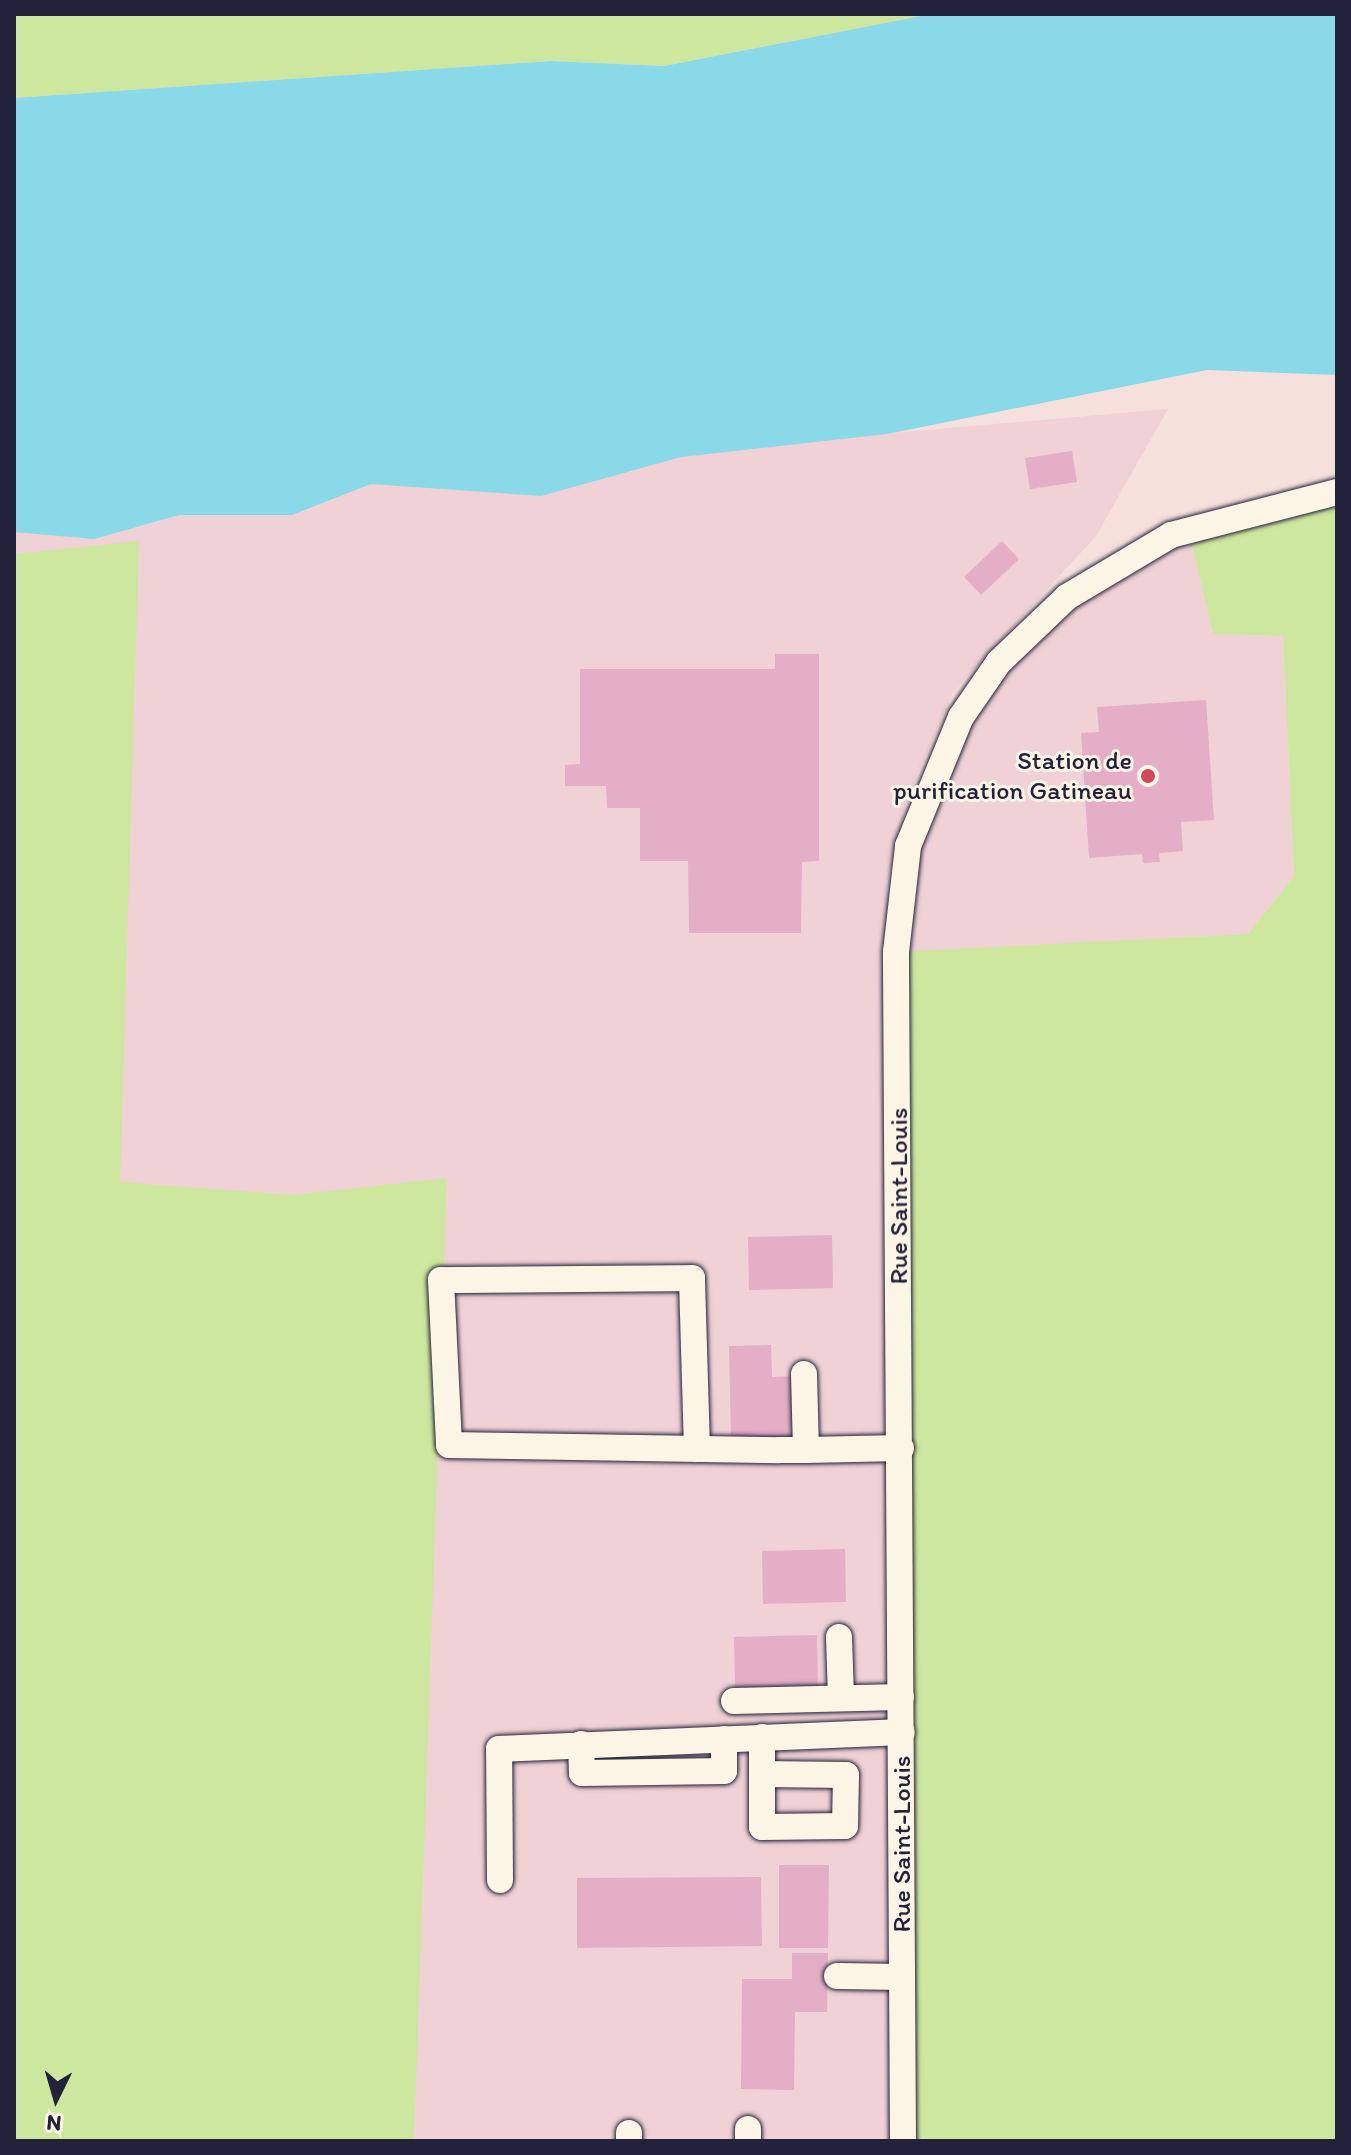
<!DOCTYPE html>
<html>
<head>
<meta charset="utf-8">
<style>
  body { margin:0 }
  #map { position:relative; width:1351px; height:2155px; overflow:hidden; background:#f5e0dc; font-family:Itim,sans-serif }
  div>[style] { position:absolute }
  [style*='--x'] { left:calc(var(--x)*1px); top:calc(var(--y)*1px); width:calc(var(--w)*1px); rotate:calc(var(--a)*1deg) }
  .built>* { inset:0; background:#f0d1d5 }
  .green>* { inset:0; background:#cee79e }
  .water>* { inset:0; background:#8ad9e8 }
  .building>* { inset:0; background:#e4aec6 }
  .roads { filter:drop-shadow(0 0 2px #22223b) drop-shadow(0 0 2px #22223b) }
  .minor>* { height:26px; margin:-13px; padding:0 13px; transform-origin:13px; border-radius:13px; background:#fcf5e5 }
  .dots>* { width:22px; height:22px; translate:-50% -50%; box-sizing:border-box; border:4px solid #fcf5e5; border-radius:50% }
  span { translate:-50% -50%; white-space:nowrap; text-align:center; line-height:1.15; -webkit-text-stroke:6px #fcf5e5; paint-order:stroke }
  .poi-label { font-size:26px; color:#22223b }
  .right { translate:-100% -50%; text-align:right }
  .street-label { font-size:26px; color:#22223b }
  .frame { position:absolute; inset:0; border:16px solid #22223b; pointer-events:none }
  .north { position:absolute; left:16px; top:2059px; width:80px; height:80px; -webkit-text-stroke:6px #fcf5e5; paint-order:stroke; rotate:185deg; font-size:22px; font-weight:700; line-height:32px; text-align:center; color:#22223b }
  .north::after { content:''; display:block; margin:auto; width:28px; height:36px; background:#22223b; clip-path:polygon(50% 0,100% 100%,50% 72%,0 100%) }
</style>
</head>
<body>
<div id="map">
  <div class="built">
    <div style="clip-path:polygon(1168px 409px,1096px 536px,953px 692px,908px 797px,886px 886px,896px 947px,918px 811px,1019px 641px,1188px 529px,1213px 634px,1283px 636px,1294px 876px,1248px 934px,897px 953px,903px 2141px,14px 2141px,14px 509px)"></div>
  </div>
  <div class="green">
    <div style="clip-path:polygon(14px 14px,931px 14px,664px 66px,551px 61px,14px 98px)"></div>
    <div style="clip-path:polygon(1337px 492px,1337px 2141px,903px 2141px,896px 952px,1248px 934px,1294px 876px,1283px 636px,1213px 634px,1188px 529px)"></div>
    <div style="clip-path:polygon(139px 541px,120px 1182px,293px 1195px,447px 1178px,414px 2141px,14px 2141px,14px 554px)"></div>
  </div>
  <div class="water">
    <div style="clip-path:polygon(931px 14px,1337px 14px,1337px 375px,1207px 370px,887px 434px,681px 457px,541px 496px,371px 484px,292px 515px,179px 515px,94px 539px,14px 532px,14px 98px,551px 61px,664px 66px)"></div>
  </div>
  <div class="building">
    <div style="clip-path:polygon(1072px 451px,1077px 482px,1030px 489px,1025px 458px)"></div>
    <div style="clip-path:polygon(1002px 541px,1019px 559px,981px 595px,964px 577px)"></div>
    <div style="clip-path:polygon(775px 654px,819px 654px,819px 861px,802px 862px,801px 933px,689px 933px,688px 861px,640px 861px,640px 808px,607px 808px,606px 786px,565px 786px,565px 765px,580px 764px,580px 669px,775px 669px)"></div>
    <div style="clip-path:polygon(1206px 700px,1214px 820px,1181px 822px,1183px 851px,1159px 853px,1160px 862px,1143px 863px,1142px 854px,1089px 858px,1081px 733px,1099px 732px,1097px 707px)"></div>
    <div style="clip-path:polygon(832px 1235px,833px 1288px,749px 1290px,748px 1237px)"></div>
    <div style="clip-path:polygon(771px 1345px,772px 1377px,797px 1376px,799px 1439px,731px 1440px,729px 1346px)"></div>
    <div style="clip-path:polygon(845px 1549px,846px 1602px,763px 1604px,762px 1551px)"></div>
    <div style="clip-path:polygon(817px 1635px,818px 1688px,735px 1690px,734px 1637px)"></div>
    <div style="clip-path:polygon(779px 1865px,829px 1865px,828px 1948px,779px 1948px)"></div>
    <div style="clip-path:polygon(761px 1877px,762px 1946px,577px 1948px,577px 1878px)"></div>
    <div style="clip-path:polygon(792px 1953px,828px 1953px,827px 2012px,795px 2012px,794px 2090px,741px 2089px,742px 1979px,792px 1979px)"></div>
  </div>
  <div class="roads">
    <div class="minor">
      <div style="--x:804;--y:1374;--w:76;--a:88.5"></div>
      <div style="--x:806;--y:1450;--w:95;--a:-1.2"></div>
      <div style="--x:697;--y:1449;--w:171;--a:-91.7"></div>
      <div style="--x:692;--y:1278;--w:251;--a:179.5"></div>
      <div style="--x:441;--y:1280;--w:165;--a:87.2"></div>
      <div style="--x:449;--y:1445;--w:330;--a:0.9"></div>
      <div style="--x:779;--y:1450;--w:27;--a:0"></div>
      <div style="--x:839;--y:1637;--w:61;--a:88.1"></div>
      <div style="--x:734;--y:1701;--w:167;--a:-1.4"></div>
      <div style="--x:581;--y:1744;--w:29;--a:88"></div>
      <div style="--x:582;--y:1773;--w:142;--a:-0.8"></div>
      <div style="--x:724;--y:1771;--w:32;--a:-90"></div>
      <div style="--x:762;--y:1774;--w:84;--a:0.7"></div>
      <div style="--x:846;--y:1775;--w:51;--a:91.1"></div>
      <div style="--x:845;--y:1826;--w:83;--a:179.3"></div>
      <div style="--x:762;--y:1827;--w:90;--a:-90"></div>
      <div style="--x:500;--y:1880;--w:131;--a:-90.4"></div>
      <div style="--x:499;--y:1749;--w:403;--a:-2.4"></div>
      <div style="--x:837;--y:1976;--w:65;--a:0.9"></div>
      <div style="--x:629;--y:2141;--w:8;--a:-90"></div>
      <div style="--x:748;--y:2141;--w:12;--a:-90"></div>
      <div style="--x:903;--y:2141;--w:1189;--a:-90.34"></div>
      <div style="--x:896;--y:952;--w:107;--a:-83.5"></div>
      <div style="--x:908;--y:846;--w:139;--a:-67.7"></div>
      <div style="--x:961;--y:717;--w:67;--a:-55.4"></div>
      <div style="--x:999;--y:662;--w:94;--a:-43.7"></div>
      <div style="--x:1067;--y:597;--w:121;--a:-30.8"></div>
      <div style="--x:1171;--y:535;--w:171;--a:-14.5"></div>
    </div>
  </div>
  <div class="dots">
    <div style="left:1148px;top:776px;background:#d1495b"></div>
  </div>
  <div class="poi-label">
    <span class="right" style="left:1132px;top:776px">Station de<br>purification Gatineau</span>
  </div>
  <div class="street-label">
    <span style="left:899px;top:1196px;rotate:-90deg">Rue Saint-Louis</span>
    <span style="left:902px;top:1844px;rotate:-90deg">Rue Saint-Louis</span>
  </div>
  <div class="frame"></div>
  <div class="north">N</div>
</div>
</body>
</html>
